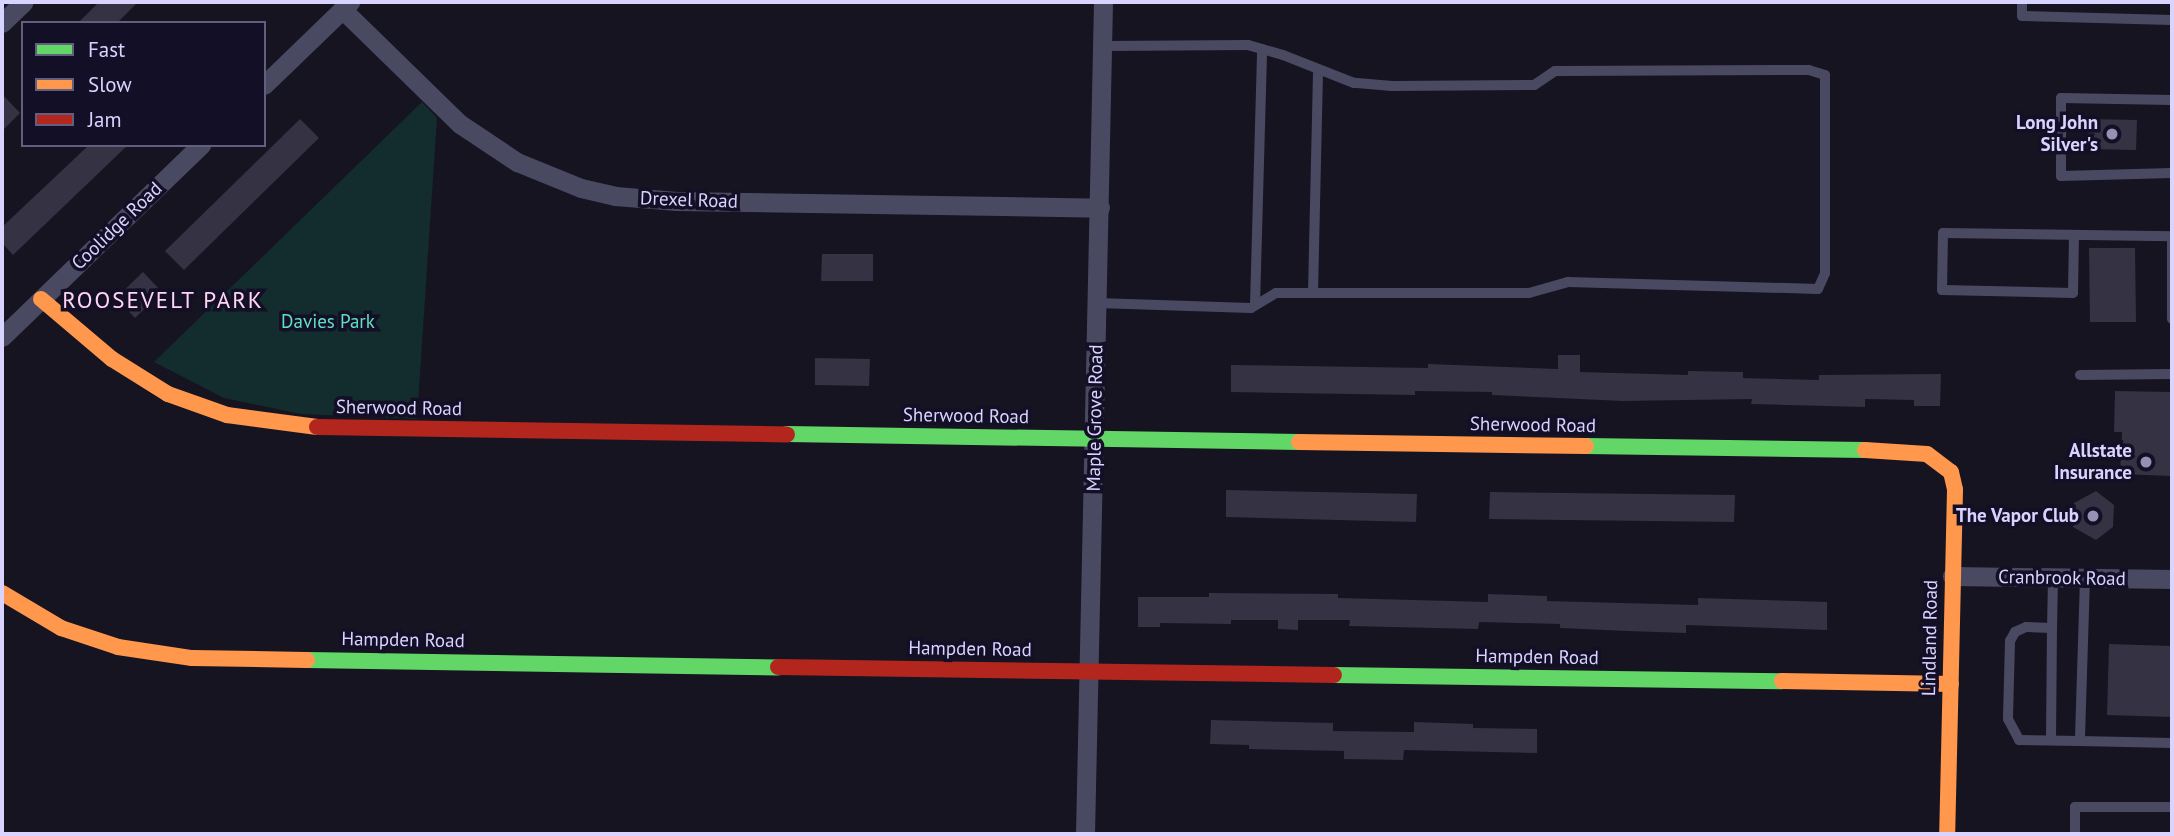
<!DOCTYPE html>
<html>
<head>
<meta charset="utf-8">
<style>
  body { margin:0 }
  #map { position:relative; width:2174px; height:836px; overflow:hidden; background:#161421; font-family:"PT Sans",sans-serif }
  div>[style] { position:absolute }
  [style*='--x'] { left:calc(var(--x)*1px); top:calc(var(--y)*1px); width:calc(var(--w)*1px); rotate:calc(var(--a)*1deg) }
  .green>* { inset:0; background:#132c2d }
  .building>* { inset:0; background:#343243 }
  .lane>* { height:10px; margin:-5px; padding:0 5px; transform-origin:5px; border-radius:5px; background:#4a4962 }
  .street>* { height:19px; margin:-9.5px; padding:0 9.5px; transform-origin:9.5px; border-radius:9.5px; background:#4a4962 }
  .fast>* { height:16px; margin:-8px; padding:0 8px; transform-origin:8px; border-radius:8px; background:#63d668 }
  .slow>* { height:16px; margin:-8px; padding:0 8px; transform-origin:8px; border-radius:8px; background:#ff974d }
  .jam>* { height:16px; margin:-8px; padding:0 8px; transform-origin:8px; border-radius:8px; background:#b3261e }
  .dots>* { width:19px; height:19px; translate:-50% -50%; box-sizing:border-box; border:4px solid #130f26; border-radius:50% }
  span { translate:-50% -50%; white-space:nowrap; text-align:center; line-height:1.15; -webkit-text-stroke:7px #130f26; paint-order:stroke }
  .poi-label { font-size:19px; color:#d9d4ff; font-weight:700 }
  .right { translate:-100% -50%; text-align:right }
  .street-label { font-size:19px; color:#d9d4ff }
  .park-label { font-size:19px; color:#5fe0c0 }
  .quarter-label { font-size:23px; color:#ffd6f0; letter-spacing:2px }
  .frame { position:absolute; inset:0; border:4px solid #d9d4ff; pointer-events:none }
  .legend { position:absolute; left:21px; top:21px; width:245px; height:126px; box-sizing:border-box; background:#130f26; border:2px solid #625e7d; margin:0; padding:9px 12px; list-style:none; font-size:21px; color:#d9d4ff }
  .legend li { display:flex; align-items:center; gap:14px; height:35px }
  .legend b { width:35px; border:2px solid #625e7d }
</style>
</head>
<body>
<div id="map">
  <div class="green">
    <div style="clip-path:polygon(422px 102px,437px 118px,417px 419px,301px 414px,224px 398px,154px 362px)"></div>
  </div>
  <div class="building">
    <div style="clip-path:polygon(99px 2px,138px 2px,117px 23px,78px 23px)"></div>
    <div style="clip-path:polygon(2px 94px,20px 113px,2px 131px)"></div>
    <div style="clip-path:polygon(300px 119px,319px 138px,184px 270px,165px 251px)"></div>
    <div style="clip-path:polygon(2088px 119px,2137px 120px,2136px 150px,2087px 149px)"></div>
    <div style="clip-path:polygon(89px 145px,128px 145px,13px 255px,2px 243px,2px 227px)"></div>
    <div style="clip-path:polygon(2089px 248px,2135px 248px,2136px 322px,2090px 322px)"></div>
    <div style="clip-path:polygon(822px 254px,873px 254px,873px 281px,821px 281px)"></div>
    <div style="clip-path:polygon(143px 272px,162px 292px,135px 318px,116px 298px)"></div>
    <div style="clip-path:polygon(1558px 355px,1580px 355px,1580px 372px,1688px 375px,1688px 371px,1743px 372px,1743px 378px,1819px 380px,1819px 375px,1941px 374px,1940px 406px,1914px 406px,1914px 400px,1865px 399px,1865px 407px,1751px 404px,1752px 399px,1623px 401px,1492px 395px,1492px 392px,1415px 391px,1415px 395px,1231px 392px,1231px 365px,1428px 368px,1428px 364px,1558px 369px)"></div>
    <div style="clip-path:polygon(815px 358px,870px 359px,869px 386px,815px 385px)"></div>
    <div style="clip-path:polygon(2115px 391px,2172px 392px,2172px 476px,2120px 474px,2122px 432px,2114px 432px)"></div>
    <div style="clip-path:polygon(1226px 490px,1417px 494px,1416px 522px,1226px 517px)"></div>
    <div style="clip-path:polygon(2096px 491px,2114px 505px,2113px 527px,2096px 540px,2073px 527px,2074px 503px)"></div>
    <div style="clip-path:polygon(1490px 492px,1735px 495px,1734px 522px,1489px 519px)"></div>
    <div style="clip-path:polygon(1209px 593px,1338px 594px,1338px 598px,1488px 602px,1488px 594px,1547px 596px,1547px 601px,1698px 605px,1698px 598px,1827px 602px,1827px 630px,1686px 625px,1686px 633px,1627px 631px,1560px 628px,1560px 624px,1479px 622px,1478px 629px,1349px 626px,1350px 620px,1298px 620px,1298px 630px,1278px 629px,1278px 620px,1231px 620px,1231px 624px,1160px 623px,1160px 627px,1138px 627px,1138px 597px,1209px 597px)"></div>
    <div style="clip-path:polygon(2109px 644px,2172px 646px,2172px 717px,2107px 715px)"></div>
    <div style="clip-path:polygon(1211px 720px,1333px 723px,1333px 731px,1414px 732px,1414px 722px,1473px 724px,1473px 728px,1537px 729px,1537px 753px,1404px 750px,1403px 760px,1344px 759px,1344px 751px,1249px 749px,1249px 745px,1210px 744px)"></div>
  </div>
  <div class="lane">
    <div style="--x:2022;--y:2;--w:14;--a:90"></div>
    <div style="--x:2022;--y:16;--w:150;--a:1.5"></div>
    <div style="--x:2172;--y:100;--w:111;--a:-179"></div>
    <div style="--x:2061;--y:98;--w:78;--a:90"></div>
    <div style="--x:2061;--y:176;--w:111;--a:-1.5"></div>
    <div style="--x:2074;--y:235;--w:58;--a:91"></div>
    <div style="--x:2073;--y:293;--w:131;--a:-178.7"></div>
    <div style="--x:1942;--y:290;--w:57;--a:-89"></div>
    <div style="--x:1943;--y:233;--w:229;--a:0.8"></div>
    <div style="--x:2172;--y:236;--w:83;--a:90"></div>
    <div style="--x:1313;--y:293;--w:223;--a:-88.7"></div>
    <div style="--x:1097;--y:303;--w:154;--a:1.9"></div>
    <div style="--x:1251;--y:308;--w:29;--a:-31"></div>
    <div style="--x:1276;--y:293;--w:253;--a:0"></div>
    <div style="--x:1529;--y:293;--w:41;--a:-15.8"></div>
    <div style="--x:1568;--y:282;--w:250;--a:1.6"></div>
    <div style="--x:1818;--y:289;--w:17;--a:-66"></div>
    <div style="--x:1825;--y:273;--w:198;--a:-90"></div>
    <div style="--x:1825;--y:75;--w:17;--a:-163"></div>
    <div style="--x:1809;--y:70;--w:254;--a:179.8"></div>
    <div style="--x:1555;--y:71;--w:25;--a:146"></div>
    <div style="--x:1534;--y:85;--w:142;--a:179.6"></div>
    <div style="--x:1392;--y:86;--w:38;--a:-175"></div>
    <div style="--x:1354;--y:83;--w:76;--a:-158.5"></div>
    <div style="--x:1283;--y:55;--w:36;--a:-164"></div>
    <div style="--x:1248;--y:45;--w:144;--a:179.6"></div>
    <div style="--x:1255;--y:305;--w:256;--a:-88.4"></div>
    <div style="--x:2080;--y:375;--w:92;--a:-0.6"></div>
    <div style="--x:2053;--y:578;--w:50;--a:91.1"></div>
    <div style="--x:2052;--y:628;--w:26;--a:-178"></div>
    <div style="--x:2026;--y:627;--w:12;--a:156"></div>
    <div style="--x:2015;--y:632;--w:10;--a:119"></div>
    <div style="--x:2010;--y:641;--w:78;--a:91.5"></div>
    <div style="--x:2008;--y:719;--w:24;--a:62"></div>
    <div style="--x:2019;--y:740;--w:61;--a:0.9"></div>
    <div style="--x:2085;--y:578;--w:163;--a:91.8"></div>
    <div style="--x:2080;--y:741;--w:92;--a:1.2"></div>
    <div style="--x:2051;--y:740;--w:112;--a:-89.5"></div>
    <div style="--x:2075;--y:834;--w:27;--a:-90"></div>
    <div style="--x:2075;--y:807;--w:97;--a:0"></div>
  </div>
  <div class="street">
    <div style="--x:342;--y:9;--w:165;--a:44.3"></div>
    <div style="--x:460;--y:124;--w:69;--a:33.7"></div>
    <div style="--x:517;--y:162;--w:69;--a:22.1"></div>
    <div style="--x:581;--y:188;--w:35;--a:13"></div>
    <div style="--x:615;--y:196;--w:62;--a:4.6"></div>
    <div style="--x:677;--y:201;--w:423;--a:0.9"></div>
    <div style="--x:2;--y:23;--w:30;--a:-44"></div>
    <div style="--x:264;--y:85;--w:120;--a:-44"></div>
    <div style="--x:2;--y:337;--w:277;--a:-44"></div>
    <div style="--x:1952;--y:576;--w:220;--a:0.8"></div>
    <div style="--x:1085;--y:834;--w:832;--a:-88.76"></div>
  </div>
  <div class="fast">
    <div style="--x:787;--y:434;--w:512;--a:0.9"></div>
    <div style="--x:1586;--y:446;--w:279;--a:0.8"></div>
    <div style="--x:307;--y:660;--w:471;--a:0.9"></div>
    <div style="--x:1334;--y:675;--w:448;--a:0.8"></div>
  </div>
  <div class="slow">
    <div style="--x:41;--y:299;--w:93;--a:40.2"></div>
    <div style="--x:112;--y:359;--w:66;--a:32"></div>
    <div style="--x:168;--y:394;--w:63;--a:19.6"></div>
    <div style="--x:227;--y:415;--w:91;--a:7.6"></div>
    <div style="--x:1299;--y:442;--w:287;--a:0.8"></div>
    <div style="--x:1865;--y:450;--w:62;--a:3.7"></div>
    <div style="--x:1927;--y:454;--w:30;--a:37"></div>
    <div style="--x:1951;--y:472;--w:18;--a:77"></div>
    <div style="--x:1955;--y:490;--w:344;--a:91.3"></div>
    <div style="--x:2;--y:593;--w:69;--a:30.7"></div>
    <div style="--x:61;--y:628;--w:60;--a:18.4"></div>
    <div style="--x:118;--y:647;--w:75;--a:8.5"></div>
    <div style="--x:192;--y:658;--w:115;--a:1"></div>
    <div style="--x:1782;--y:681;--w:169;--a:1"></div>
  </div>
  <div class="jam">
    <div style="--x:317;--y:427;--w:470;--a:0.9"></div>
    <div style="--x:778;--y:667;--w:556;--a:0.82"></div>
  </div>
  <div class="dots">
    <div style="left:2112px;top:134px;background:#9591b1"></div>
    <div style="left:2146px;top:462px;background:#9591b1"></div>
    <div style="left:2093px;top:516px;background:#9591b1"></div>
  </div>
  <div class="poi-label">
    <span class="right" style="left:2098px;top:134px">Long John<br>Silver's</span>
    <span class="right" style="left:2132px;top:462px">Allstate<br>Insurance</span>
    <span class="right" style="left:2079px;top:516px">The Vapor Club</span>
  </div>
  <div class="street-label">
    <span style="left:689px;top:200px;rotate:2deg">Drexel Road</span>
    <span style="left:117px;top:226px;rotate:-44deg">Coolidge Road</span>
    <span style="left:399px;top:408px;rotate:1deg">Sherwood Road</span>
    <span style="left:966px;top:416px;rotate:1deg">Sherwood Road</span>
    <span style="left:1095px;top:418px;rotate:-89deg">Maple Grove Road</span>
    <span style="left:1533px;top:425px;rotate:1deg">Sherwood Road</span>
    <span style="left:2062px;top:578px;rotate:1deg">Cranbrook Road</span>
    <span style="left:1930px;top:638px;rotate:-89deg">Lindland Road</span>
    <span style="left:403px;top:640px;rotate:1deg">Hampden Road</span>
    <span style="left:970px;top:649px;rotate:1deg">Hampden Road</span>
    <span style="left:1537px;top:657px;rotate:1deg">Hampden Road</span>
  </div>
  <div class="park-label">
    <span style="left:328px;top:322px">Davies Park</span>
  </div>
  <div class="quarter-label">
    <span style="left:163px;top:300px">ROOSEVELT PARK</span>
  </div>
  <div class="frame"></div>
  <ul class="legend">
  <li><b style="height:9px;background:#63d668"></b>Fast</li>
  <li><b style="height:9px;background:#ff974d"></b>Slow</li>
  <li><b style="height:9px;background:#b3261e"></b>Jam</li>
  </ul>
</div>
</body>
</html>
